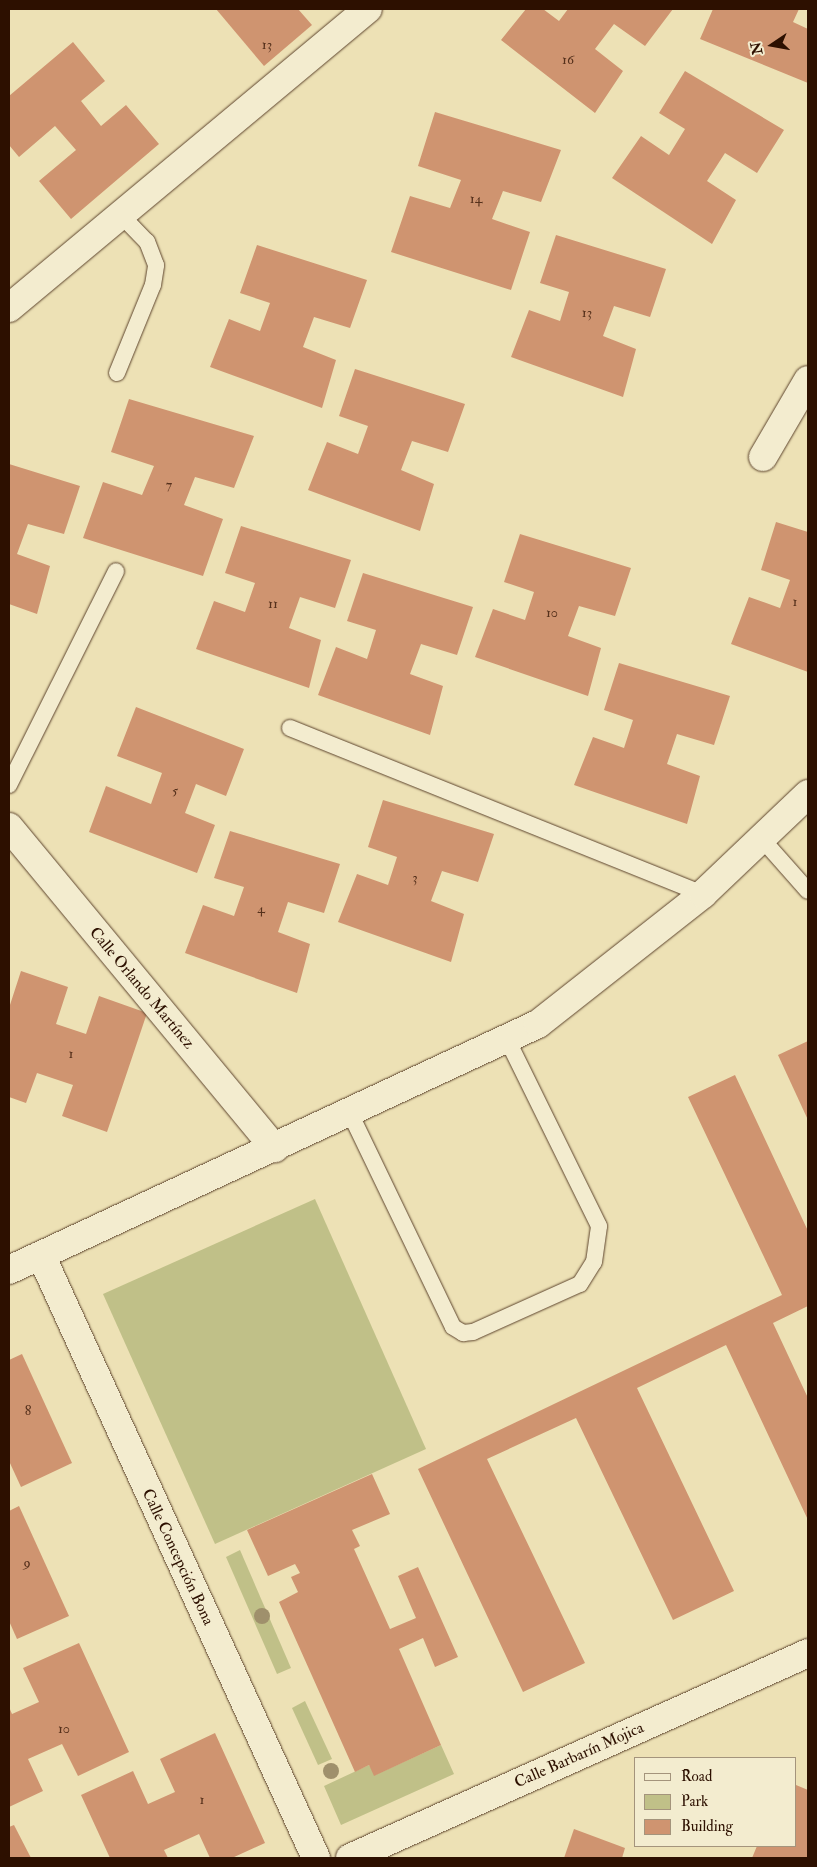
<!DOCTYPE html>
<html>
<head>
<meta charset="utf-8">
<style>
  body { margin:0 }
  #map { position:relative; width:817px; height:1867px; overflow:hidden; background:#ede1b5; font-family:"IM FELL Double Pica",serif }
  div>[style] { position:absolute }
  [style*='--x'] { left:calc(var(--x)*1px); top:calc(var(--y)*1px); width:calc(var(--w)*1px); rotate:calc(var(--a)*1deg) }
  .green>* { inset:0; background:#c0c088 }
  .building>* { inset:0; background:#cf9470 }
  .roads { filter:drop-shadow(0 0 1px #5d442d) drop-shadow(0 0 1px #5d442d) }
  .lane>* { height:16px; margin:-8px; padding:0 8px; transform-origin:8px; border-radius:8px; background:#f3eccf }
  .street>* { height:28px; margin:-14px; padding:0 14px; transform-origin:14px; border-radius:14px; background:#f3eccf }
  .secondary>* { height:28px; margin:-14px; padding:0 14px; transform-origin:14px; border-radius:14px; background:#f3eccf }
  .trees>* { width:16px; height:16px; margin:-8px; border-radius:50%; background:#9f906c }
  span { translate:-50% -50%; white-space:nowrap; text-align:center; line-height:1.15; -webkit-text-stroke:5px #f3eccf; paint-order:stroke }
  .number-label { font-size:14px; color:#56311c }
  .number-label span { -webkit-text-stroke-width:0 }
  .street-label { font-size:16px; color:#2d1000 }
  .frame { position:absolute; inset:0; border:10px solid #2d1000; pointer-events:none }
  .legend { position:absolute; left:634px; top:1757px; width:162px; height:90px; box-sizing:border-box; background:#f3eccf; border:1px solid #a4947c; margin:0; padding:6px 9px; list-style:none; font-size:15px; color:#2d1000 }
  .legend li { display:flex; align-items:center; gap:10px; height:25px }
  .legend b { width:25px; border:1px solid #a4947c }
  .north { position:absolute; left:747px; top:20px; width:50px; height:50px; -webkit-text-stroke:4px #f3eccf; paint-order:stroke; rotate:258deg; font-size:14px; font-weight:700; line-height:20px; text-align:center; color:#2d1000 }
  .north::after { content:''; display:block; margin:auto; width:18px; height:22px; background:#2d1000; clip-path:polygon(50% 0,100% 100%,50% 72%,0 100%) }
</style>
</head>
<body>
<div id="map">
  <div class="green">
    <div style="clip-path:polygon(315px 1199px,426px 1449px,215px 1544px,103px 1294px)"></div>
    <div style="clip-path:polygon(240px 1550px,291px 1668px,277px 1674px,226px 1557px)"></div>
    <div style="clip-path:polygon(305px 1701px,332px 1759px,318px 1765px,292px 1708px)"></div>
    <div style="clip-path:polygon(441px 1745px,454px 1774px,341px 1825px,324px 1786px,369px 1765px,375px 1775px)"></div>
  </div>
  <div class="building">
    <div style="clip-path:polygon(216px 9px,298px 9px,312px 25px,264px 66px)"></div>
    <div style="clip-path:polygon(526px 9px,543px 9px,559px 21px,568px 9px,673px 9px,645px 46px,614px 24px,595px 49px,623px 71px,595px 113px,501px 40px)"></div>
    <div style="clip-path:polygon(713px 9px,799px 9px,793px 22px,808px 29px,808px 83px,700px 39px)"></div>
    <div style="clip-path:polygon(73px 42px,105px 81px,81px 101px,101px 126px,126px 105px,159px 144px,71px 219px,39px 181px,76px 150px,55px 126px,19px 157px,9px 145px,9px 96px)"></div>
    <div style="clip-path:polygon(685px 71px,784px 130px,757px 173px,725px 153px,707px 181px,736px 200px,712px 244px,612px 178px,641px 136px,669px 155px,685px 129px,659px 113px)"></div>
    <div style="clip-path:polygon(435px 112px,561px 150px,541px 202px,503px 191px,492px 219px,530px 232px,511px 290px,391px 252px,410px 196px,450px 208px,461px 180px,418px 166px)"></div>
    <div style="clip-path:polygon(556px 235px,666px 269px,650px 317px,614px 306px,603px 336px,636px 349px,623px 397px,511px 357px,529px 310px,560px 321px,569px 292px,540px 283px)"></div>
    <div style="clip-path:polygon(257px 245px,367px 280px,350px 328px,314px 317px,303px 347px,336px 360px,322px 408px,210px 367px,229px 319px,260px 331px,270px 303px,240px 293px)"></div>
    <div style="clip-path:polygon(355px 369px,465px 404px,448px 452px,412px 441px,401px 470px,434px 484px,420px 531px,308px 490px,327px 442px,358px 454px,368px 426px,339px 416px)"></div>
    <div style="clip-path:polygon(129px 399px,254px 436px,234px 488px,195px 477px,184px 505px,223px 519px,203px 576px,83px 538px,103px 482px,142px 495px,154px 466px,111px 452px)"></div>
    <div style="clip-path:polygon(9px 464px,80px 486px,64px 534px,28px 524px,17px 554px,50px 566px,37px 614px,9px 604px)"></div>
    <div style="clip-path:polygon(776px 522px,808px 532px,808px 672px,731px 644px,749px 597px,780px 608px,790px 580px,761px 570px)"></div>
    <div style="clip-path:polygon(241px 526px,351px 560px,335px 608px,300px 597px,289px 628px,321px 640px,309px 688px,196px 649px,214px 601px,245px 612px,255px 583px,225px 573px)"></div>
    <div style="clip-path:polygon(520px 534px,631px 568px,615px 616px,579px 606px,568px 636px,601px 648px,588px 696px,475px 657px,493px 609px,525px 620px,534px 592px,504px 582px)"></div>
    <div style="clip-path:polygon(363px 573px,473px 607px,457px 655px,421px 644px,410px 674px,443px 686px,430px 735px,318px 695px,336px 647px,367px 659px,376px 630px,347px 621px)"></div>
    <div style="clip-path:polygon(619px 663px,730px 696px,714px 745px,677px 734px,667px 764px,700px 776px,687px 824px,574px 785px,593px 737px,624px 748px,633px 720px,604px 710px)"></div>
    <div style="clip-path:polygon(136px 707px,244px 749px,226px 796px,196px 784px,185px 813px,215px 825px,197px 873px,89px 832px,106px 786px,151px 804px,162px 773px,117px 756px)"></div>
    <div style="clip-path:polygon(383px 800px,494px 834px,478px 882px,442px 871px,431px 901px,464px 914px,451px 962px,338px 922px,357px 874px,388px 885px,397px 857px,368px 847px)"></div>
    <div style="clip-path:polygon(230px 831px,340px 864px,324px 913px,288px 902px,278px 932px,310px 944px,297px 993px,185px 953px,203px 905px,234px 916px,244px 887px,214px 878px)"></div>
    <div style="clip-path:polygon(21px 971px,68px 987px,56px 1024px,86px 1034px,99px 996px,147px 1013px,107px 1132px,62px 1116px,73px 1085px,37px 1073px,26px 1103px,9px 1097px,9px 1008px)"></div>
    <div style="clip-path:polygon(808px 1041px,808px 1120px,778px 1055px)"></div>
    <div style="clip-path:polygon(735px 1075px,808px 1231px,808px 1306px,773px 1323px,808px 1398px,808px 1520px,726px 1345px,637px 1388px,734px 1591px,673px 1620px,576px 1418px,487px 1459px,585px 1663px,523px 1692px,418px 1469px,782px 1295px,688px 1097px)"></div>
    <div style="clip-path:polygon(22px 1354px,72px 1463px,21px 1487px,9px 1461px,9px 1360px)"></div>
    <div style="clip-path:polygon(372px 1474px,390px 1514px,352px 1530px,360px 1546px,354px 1549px,390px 1629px,416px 1618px,398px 1576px,418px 1567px,458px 1657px,435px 1667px,423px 1638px,399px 1649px,441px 1745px,374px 1776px,369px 1765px,355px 1772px,279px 1602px,298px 1592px,291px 1577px,300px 1573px,295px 1564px,268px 1576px,247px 1530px)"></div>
    <div style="clip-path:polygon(19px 1506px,69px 1616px,17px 1639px,9px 1621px,9px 1511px)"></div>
    <div style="clip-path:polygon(79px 1643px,129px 1752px,78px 1776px,62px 1744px,28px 1759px,43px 1791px,9px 1807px,9px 1707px,12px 1714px,39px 1702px,23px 1668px)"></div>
    <div style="clip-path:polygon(215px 1733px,265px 1843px,232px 1858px,210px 1858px,199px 1834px,164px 1850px,168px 1858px,110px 1858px,81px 1795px,133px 1771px,148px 1804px,175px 1792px,160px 1759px)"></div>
    <div style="clip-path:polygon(796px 1785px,808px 1790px,808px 1858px,752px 1858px,757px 1846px,796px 1846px)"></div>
    <div style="clip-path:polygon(14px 1825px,31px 1858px,9px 1858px,9px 1827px)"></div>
    <div style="clip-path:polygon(574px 1829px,625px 1848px,622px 1858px,564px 1858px)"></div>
  </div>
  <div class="roads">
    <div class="lane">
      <div style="--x:117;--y:373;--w:95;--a:-67.8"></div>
      <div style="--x:153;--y:285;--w:20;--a:-81"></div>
      <div style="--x:156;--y:265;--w:25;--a:-111"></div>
      <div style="--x:147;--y:242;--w:37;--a:-134"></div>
      <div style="--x:290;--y:728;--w:445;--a:21.9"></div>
      <div style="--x:9;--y:785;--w:239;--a:-63.4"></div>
      <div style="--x:762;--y:839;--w:69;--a:48.5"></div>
      <div style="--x:350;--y:1113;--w:237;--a:64.3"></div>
      <div style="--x:453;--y:1327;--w:12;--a:31"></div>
      <div style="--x:463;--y:1333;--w:10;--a:-6"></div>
      <div style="--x:473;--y:1332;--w:117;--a:-24.2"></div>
      <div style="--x:580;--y:1284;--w:26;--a:-58"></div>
      <div style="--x:594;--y:1262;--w:36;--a:-82"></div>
      <div style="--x:599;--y:1226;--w:208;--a:-116.2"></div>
    </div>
    <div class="street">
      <div style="--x:9;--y:308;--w:467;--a:-39.8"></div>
      <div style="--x:763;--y:457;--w:89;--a:-59.7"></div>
      <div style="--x:9;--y:827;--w:417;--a:50.4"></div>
      <div style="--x:41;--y:1255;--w:663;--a:65.48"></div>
      <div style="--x:350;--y:1858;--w:502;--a:-24.11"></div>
    </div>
    <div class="secondary">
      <div style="--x:9;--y:1270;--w:583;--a:-24.94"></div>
      <div style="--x:538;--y:1024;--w:210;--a:-38.2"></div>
      <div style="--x:703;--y:894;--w:145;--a:-43.6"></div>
    </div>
  </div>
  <div class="trees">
    <div style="left:262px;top:1616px"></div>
    <div style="left:331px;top:1771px"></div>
  </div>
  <div class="number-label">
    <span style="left:267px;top:45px">13</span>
    <span style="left:568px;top:60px">16</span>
    <span style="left:476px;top:199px">14</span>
    <span style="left:587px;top:313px">13</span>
    <span style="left:169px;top:485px">7</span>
    <span style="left:795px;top:602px">1</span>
    <span style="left:273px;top:604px">11</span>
    <span style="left:552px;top:613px">10</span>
    <span style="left:175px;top:791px">5</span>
    <span style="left:415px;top:878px">3</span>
    <span style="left:261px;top:909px">4</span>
    <span style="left:71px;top:1054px">1</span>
    <span style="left:28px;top:1411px">8</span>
    <span style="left:27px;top:1563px">9</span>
    <span style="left:64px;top:1729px">10</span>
    <span style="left:202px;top:1800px">1</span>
  </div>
  <div class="street-label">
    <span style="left:142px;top:988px;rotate:50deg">Calle Orlando Martínez</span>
    <span style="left:178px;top:1557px;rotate:65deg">Calle Concepción Bona</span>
    <span style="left:579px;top:1755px;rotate:-24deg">Calle Barbarín Mojica</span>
  </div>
  <div class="frame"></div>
  <ul class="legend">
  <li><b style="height:6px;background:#f3eccf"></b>Road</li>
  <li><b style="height:14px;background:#c0c088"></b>Park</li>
  <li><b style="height:14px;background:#cf9470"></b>Building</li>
  </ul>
  <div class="north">N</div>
</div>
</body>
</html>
